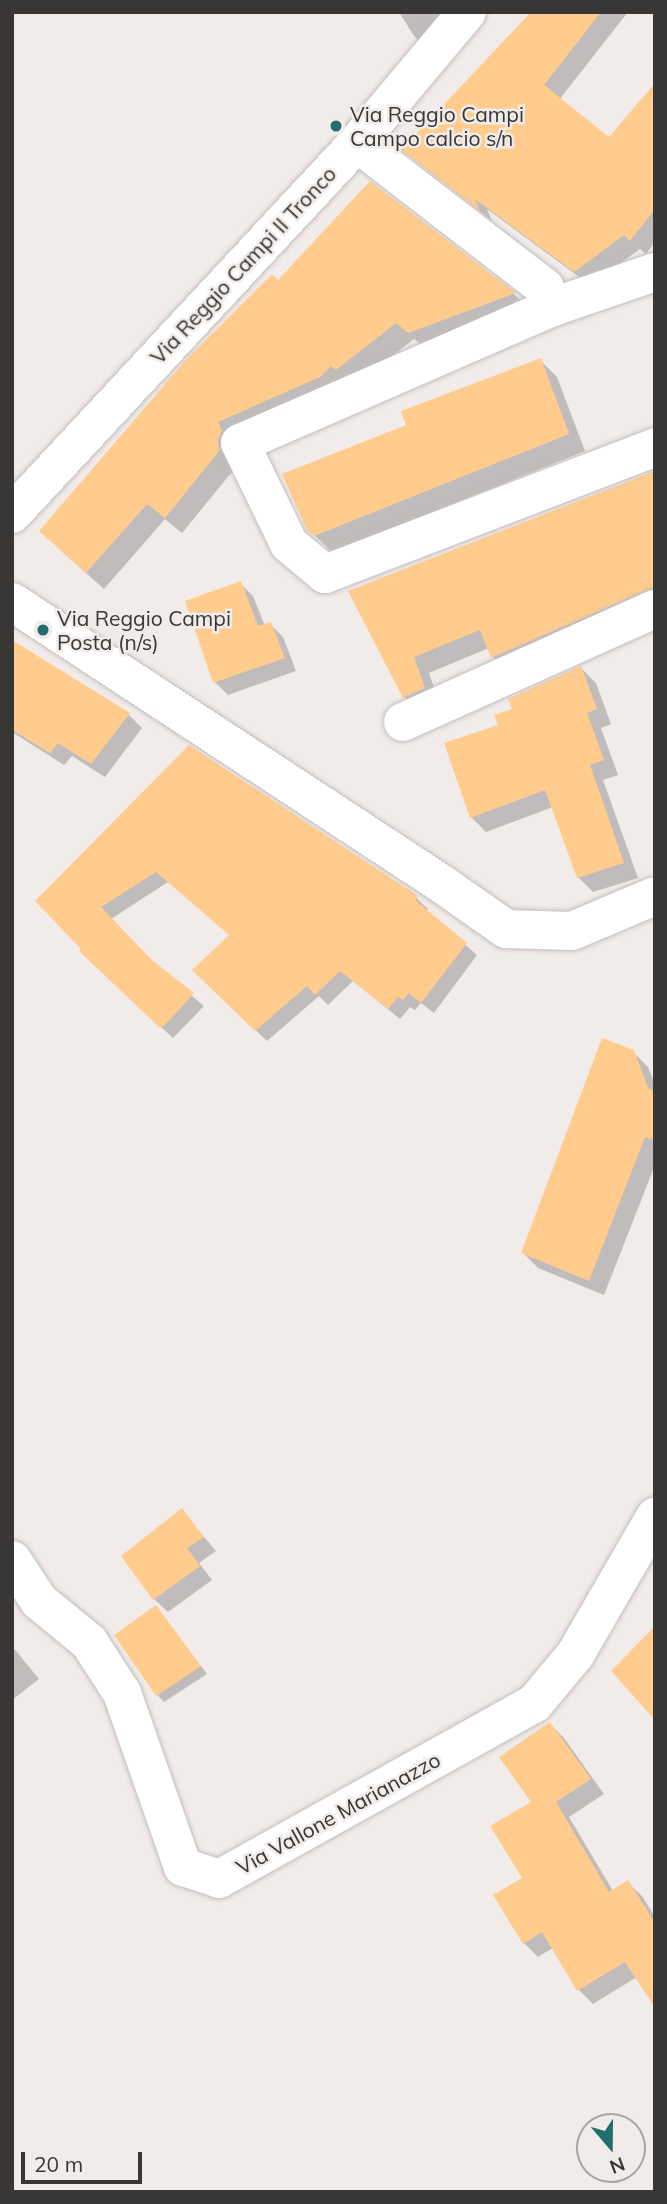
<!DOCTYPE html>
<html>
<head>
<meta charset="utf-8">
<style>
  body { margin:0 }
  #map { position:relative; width:667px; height:2204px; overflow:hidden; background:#f1ecea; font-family:Mulish,sans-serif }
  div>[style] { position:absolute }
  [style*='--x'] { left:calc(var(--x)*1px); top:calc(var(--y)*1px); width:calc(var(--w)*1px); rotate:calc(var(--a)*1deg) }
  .shadow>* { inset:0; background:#0003 }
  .building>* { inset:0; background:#ffcc8d }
  .roads { filter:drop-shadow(0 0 2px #c3bebd) drop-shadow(0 0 2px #c3bebd) }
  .minor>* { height:38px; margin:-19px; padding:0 19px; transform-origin:19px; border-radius:19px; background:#fff }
  .secondary>* { height:38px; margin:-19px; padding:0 19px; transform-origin:19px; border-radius:19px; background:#fff }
  .dots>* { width:19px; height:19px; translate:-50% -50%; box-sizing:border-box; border:4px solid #f1ecea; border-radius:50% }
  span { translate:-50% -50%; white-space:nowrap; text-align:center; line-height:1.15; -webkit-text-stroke:5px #f1ecea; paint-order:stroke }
  .poi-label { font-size:21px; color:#383736 }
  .left { translate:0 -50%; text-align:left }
  .street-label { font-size:21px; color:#383736 }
  .frame { position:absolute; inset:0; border:14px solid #383736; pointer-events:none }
  .north { position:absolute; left:576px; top:2113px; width:70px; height:70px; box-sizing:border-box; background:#f1ecea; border:2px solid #a7a4a2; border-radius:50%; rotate:160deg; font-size:19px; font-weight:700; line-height:28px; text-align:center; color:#383736 }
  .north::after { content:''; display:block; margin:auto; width:24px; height:32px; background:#226e6e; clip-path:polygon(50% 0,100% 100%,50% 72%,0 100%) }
  .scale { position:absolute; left:21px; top:2152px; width:121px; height:32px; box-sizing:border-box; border:4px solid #383736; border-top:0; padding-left:9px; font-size:21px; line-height:24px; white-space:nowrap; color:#383736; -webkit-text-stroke:5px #f1ecea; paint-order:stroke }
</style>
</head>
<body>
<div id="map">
  <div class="shadow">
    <div style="clip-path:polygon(399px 12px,465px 12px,429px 50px,414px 36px)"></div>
    <div style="clip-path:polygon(536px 12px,628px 12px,559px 100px,609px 140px,655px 86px,655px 242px,646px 254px,640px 249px,590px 285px,487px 209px,492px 221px,404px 150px)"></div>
    <div style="clip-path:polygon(371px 183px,515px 295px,531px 311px,426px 348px,414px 339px,354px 386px,236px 467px,182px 533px,165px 519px,104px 589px,58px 548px,278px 282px)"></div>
    <div style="clip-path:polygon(540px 360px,557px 377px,585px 451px,332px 552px,308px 529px,408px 427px)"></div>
    <div style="clip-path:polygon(655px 473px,655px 610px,509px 673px,493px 657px,489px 648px,429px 673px,440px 704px,421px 713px,405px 697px,351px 592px)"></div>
    <div style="clip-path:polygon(240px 583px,253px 596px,265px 626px,270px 624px,283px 637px,296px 671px,228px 695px,215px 682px)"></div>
    <div style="clip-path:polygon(12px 643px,129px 715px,142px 728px,105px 777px,72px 756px,64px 765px,12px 732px)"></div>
    <div style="clip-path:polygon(581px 668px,596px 683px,611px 724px,601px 728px,618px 775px,603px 780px,638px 878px,593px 892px,578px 877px,553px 807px,486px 832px,471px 817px,501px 726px,514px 710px)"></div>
    <div style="clip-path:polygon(190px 748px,416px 898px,428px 909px,426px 911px,477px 955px,434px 1013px,421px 1003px,415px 1010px,410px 1007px,400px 1019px,353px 981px,328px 1005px,319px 996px,267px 1041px,195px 970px,231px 935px,168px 882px,111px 919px,153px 963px,204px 1006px,173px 1038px,92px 963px,84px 949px,37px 901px)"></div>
    <div style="clip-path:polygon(633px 1052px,648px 1067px,655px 1085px,655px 1165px,604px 1295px,538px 1268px,523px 1253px)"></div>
    <div style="clip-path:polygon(182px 1511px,216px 1551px,199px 1563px,212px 1580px,168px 1612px,154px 1599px)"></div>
    <div style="clip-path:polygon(156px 1608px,207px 1674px,164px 1702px,157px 1695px)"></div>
    <div style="clip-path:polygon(12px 1646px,39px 1679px,12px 1700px)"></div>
    <div style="clip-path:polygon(550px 1724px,564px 1738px,604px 1794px,569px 1817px,613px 1891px,627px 1882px,642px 1896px,655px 1917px,655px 2005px,637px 1977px,593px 2004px,579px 1990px,553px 1948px,538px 1957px,524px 1943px,525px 1879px,533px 1803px)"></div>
  </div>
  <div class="building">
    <div style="clip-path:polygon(531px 12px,601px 12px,544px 85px,609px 137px,655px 83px,655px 209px,630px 241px,624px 235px,574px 272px,475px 199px,480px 211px,401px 150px)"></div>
    <div style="clip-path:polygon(370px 181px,516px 293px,408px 333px,396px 323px,336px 370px,331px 366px,320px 377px,218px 422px,222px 431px,218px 440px,220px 450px,165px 518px,147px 504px,86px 573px,39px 531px,184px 362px,272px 274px,278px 280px)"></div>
    <div style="clip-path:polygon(541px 358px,569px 434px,314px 536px,307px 530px,282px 474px,406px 425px,401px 411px)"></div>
    <div style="clip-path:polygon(655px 471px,655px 587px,491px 658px,480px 630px,414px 657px,425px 688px,403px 698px,348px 591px)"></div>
    <div style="clip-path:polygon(241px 581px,258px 626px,271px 622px,285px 658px,213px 683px,185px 601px)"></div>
    <div style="clip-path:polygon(12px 640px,130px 713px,91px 764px,58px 743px,50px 753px,12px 730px)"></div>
    <div style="clip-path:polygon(581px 666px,597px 709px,587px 713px,604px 760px,590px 765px,624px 863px,577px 878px,545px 790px,470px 818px,444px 743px,498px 725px,494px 715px,512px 709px,508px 699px)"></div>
    <div style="clip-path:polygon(189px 745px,418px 896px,415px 900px,467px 943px,421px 1003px,409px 993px,403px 1000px,398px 997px,388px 1009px,340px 971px,315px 995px,307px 986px,255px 1031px,192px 970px,229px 935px,156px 872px,101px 907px,152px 960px,194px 993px,166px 1024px,160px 1028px,79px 951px,81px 949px,35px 901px)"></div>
    <div style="clip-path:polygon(602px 1038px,634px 1050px,648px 1088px,655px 1091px,655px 1140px,645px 1137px,589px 1281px,521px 1253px)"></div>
    <div style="clip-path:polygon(182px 1508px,204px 1537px,187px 1548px,200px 1566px,153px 1600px,121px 1556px)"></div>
    <div style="clip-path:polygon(156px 1605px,201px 1666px,156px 1696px,114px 1635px)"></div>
    <div style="clip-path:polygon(655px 1626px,655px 1720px,611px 1671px)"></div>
    <div style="clip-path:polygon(550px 1722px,591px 1779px,556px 1802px,609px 1892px,628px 1880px,655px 1923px,655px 2008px,625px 1962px,577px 1991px,542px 1932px,523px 1944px,493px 1895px,522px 1878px,490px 1826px,531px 1802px,499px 1757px)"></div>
  </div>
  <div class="roads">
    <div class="minor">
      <div style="--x:357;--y:143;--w:237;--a:37.6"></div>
      <div style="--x:545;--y:288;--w:21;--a:67"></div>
      <div style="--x:655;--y:272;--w:108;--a:161.1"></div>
      <div style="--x:553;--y:307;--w:341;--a:156.5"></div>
      <div style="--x:240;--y:443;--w:112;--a:64.1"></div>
      <div style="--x:289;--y:544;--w:47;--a:39.8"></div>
      <div style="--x:325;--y:574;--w:354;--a:-21"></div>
      <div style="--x:12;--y:602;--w:514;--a:33.26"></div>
      <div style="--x:442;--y:884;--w:78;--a:35.1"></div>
      <div style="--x:506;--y:929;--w:66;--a:1.7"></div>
      <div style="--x:572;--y:931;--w:90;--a:-22.9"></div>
      <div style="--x:403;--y:722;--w:276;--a:-24.2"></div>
      <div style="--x:12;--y:1560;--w:49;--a:56.6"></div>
      <div style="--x:39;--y:1601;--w:65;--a:39.4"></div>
      <div style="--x:89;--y:1642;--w:61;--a:57.1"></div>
      <div style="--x:122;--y:1693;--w:184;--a:70.7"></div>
      <div style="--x:183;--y:1867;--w:38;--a:18"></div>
      <div style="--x:219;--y:1879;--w:360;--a:-29.1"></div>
      <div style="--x:534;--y:1704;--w:64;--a:-50.1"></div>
      <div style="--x:575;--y:1655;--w:160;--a:-59.9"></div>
    </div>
    <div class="secondary">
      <div style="--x:12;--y:514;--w:507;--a:-47.08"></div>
      <div style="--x:357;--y:143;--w:171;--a:-50"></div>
    </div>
  </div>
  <div class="dots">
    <div style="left:336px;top:126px;background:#226e6e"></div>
    <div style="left:43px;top:630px;background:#226e6e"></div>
  </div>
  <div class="poi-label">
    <span class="left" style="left:350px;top:126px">Via Reggio Campi<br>Campo calcio s/n</span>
    <span class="left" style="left:57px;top:630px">Via Reggio Campi<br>Posta (n/s)</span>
  </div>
  <div class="street-label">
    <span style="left:243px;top:265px;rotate:-47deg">Via Reggio Campi II Tronco</span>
    <span style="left:338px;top:1813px;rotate:-29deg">Via Vallone Marianazzo</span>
  </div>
  <div class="frame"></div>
  <div class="north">N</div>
  <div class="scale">20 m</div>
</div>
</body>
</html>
